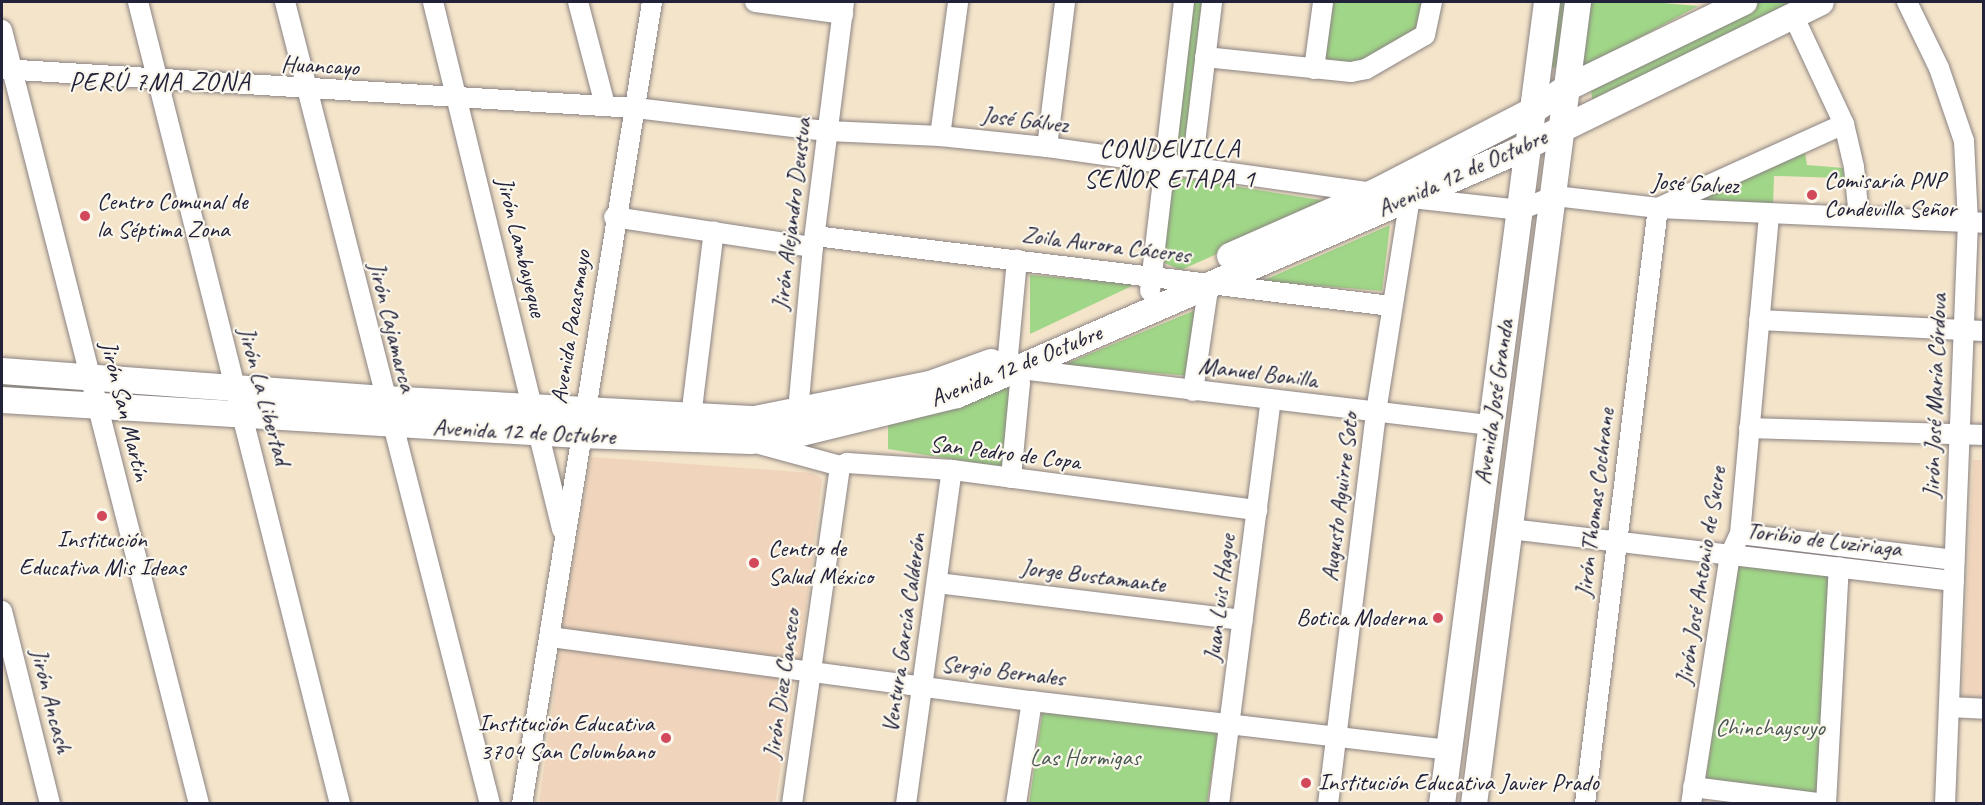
<!DOCTYPE html>
<html>
<head>
<meta charset="utf-8">
<style>
  body { margin:0 }
  #map { position:relative; width:1985px; height:805px; overflow:hidden; background:#f4e4ca; font-family:Caveat,sans-serif }
  div>[style] { position:absolute }
  [style*='--x'] { left:calc(var(--x)*1px); top:calc(var(--y)*1px); width:calc(var(--w)*1px); rotate:calc(var(--a)*1deg) }
  .built>* { inset:0; background:#f0d5bc }
  .green>* { inset:0; background:#a0d687 }
  .roads { filter:drop-shadow(0 0 2px #8b8382) drop-shadow(0 0 2px #8b8382) }
  .minor>* { height:20px; margin:-10px; padding:0 10px; transform-origin:10px; border-radius:10px; background:#fff }
  .major>* { height:26px; margin:-13px; padding:0 13px; transform-origin:13px; border-radius:13px; background:#fff }
  .dots>* { width:16px; height:16px; translate:-50% -50%; box-sizing:border-box; border:3px solid #fbf7ec; border-radius:50% }
  span { translate:-50% -50%; white-space:nowrap; text-align:center; line-height:1.15; -webkit-text-stroke:4.5px #fbf7ec; paint-order:stroke }
  .street-label { font-size:24px; color:#22223b }
  .poi-label { font-size:24px; color:#22223b }
  .left { translate:0 -50%; text-align:left }
  .right { translate:-100% -50%; text-align:right }
  .park-label { font-size:24px; color:#485852 }
  .neighbourhood-label { font-size:26px; color:#22223b; letter-spacing:1.5px }
  .frame { position:absolute; inset:0; border:3px solid #22223b; pointer-events:none }
</style>
</head>
<body>
<div id="map">
  <div class="built">
    <div style="clip-path:polygon(591px 457px,813px 473px,822px 479px,800px 662px,561px 633px)"></div>
    <div style="clip-path:polygon(1973px 460px,1984px 460px,1983px 698px,1962px 697px)"></div>
    <div style="clip-path:polygon(561px 644px,795px 673px,775px 803px,539px 804px)"></div>
  </div>
  <div class="green">
    <div style="clip-path:polygon(1191px 2px,1207px 2px,1189px 154px,1175px 154px)"></div>
    <div style="clip-path:polygon(1332px 2px,1426px 2px,1424px 25px,1356px 67px,1324px 61px)"></div>
    <div style="clip-path:polygon(1556px 2px,1568px 2px,1560px 67px,1548px 68px)"></div>
    <div style="clip-path:polygon(1588px 2px,1651px 2px,1698px 6px,1582px 69px)"></div>
    <div style="clip-path:polygon(1752px 2px,1799px 2px,1593px 104px,1590px 83px)"></div>
    <div style="clip-path:polygon(1804px 147px,1807px 165px,1843px 168px,1844px 178px,1774px 176px,1773px 207px,1687px 203px)"></div>
    <div style="clip-path:polygon(1171px 176px,1333px 202px,1181px 270px,1162px 262px)"></div>
    <div style="clip-path:polygon(1390px 225px,1382px 291px,1262px 281px)"></div>
    <div style="clip-path:polygon(1030px 275px,1136px 284px,1030px 334px)"></div>
    <div style="clip-path:polygon(1203px 307px,1190px 376px,1063px 365px)"></div>
    <div style="clip-path:polygon(2px 378px,70px 383px,73px 397px,2px 392px)"></div>
    <div style="clip-path:polygon(1017px 383px,1008px 468px,888px 449px,888px 419px,958px 408px)"></div>
    <div style="clip-path:polygon(1739px 565px,1827px 575px,1832px 579px,1821px 796px,1706px 779px,1735px 568px)"></div>
    <div style="clip-path:polygon(1043px 708px,1218px 731px,1207px 803px,1029px 804px)"></div>
  </div>
  <div class="roads">
    <div class="minor">
      <div style="--x:138;--y:2;--w:827;--a:75.86"></div>
      <div style="--x:285;--y:2;--w:828;--a:75.66"></div>
      <div style="--x:433;--y:2;--w:543;--a:76.25"></div>
      <div style="--x:578;--y:2;--w:106;--a:75.3"></div>
      <div style="--x:755;--y:2;--w:89;--a:7.8"></div>
      <div style="--x:1907;--y:2;--w:73;--a:64.1"></div>
      <div style="--x:1939;--y:68;--w:77;--a:71.1"></div>
      <div style="--x:1964;--y:141;--w:81;--a:87.2"></div>
      <div style="--x:1968;--y:222;--w:582;--a:92.26"></div>
      <div style="--x:1793;--y:15;--w:120;--a:64.9"></div>
      <div style="--x:1844;--y:124;--w:44;--a:76.9"></div>
      <div style="--x:1854;--y:167;--w:50;--a:84.3"></div>
      <div style="--x:2;--y:30;--w:799;--a:75.72"></div>
      <div style="--x:1205;--y:57;--w:147;--a:5.9"></div>
      <div style="--x:1351;--y:72;--w:15;--a:-11"></div>
      <div style="--x:1366;--y:69;--w:68;--a:-30"></div>
      <div style="--x:1425;--y:35;--w:34;--a:-78"></div>
      <div style="--x:2;--y:69;--w:635;--a:3.52"></div>
      <div style="--x:636;--y:108;--w:192;--a:6.9"></div>
      <div style="--x:827;--y:131;--w:113;--a:2.5"></div>
      <div style="--x:940;--y:136;--w:108;--a:5.9"></div>
      <div style="--x:1047;--y:147;--w:332;--a:8"></div>
      <div style="--x:1314;--y:69;--w:68;--a:-82.3"></div>
      <div style="--x:940;--y:136;--w:135;--a:-82.3"></div>
      <div style="--x:1047;--y:147;--w:146;--a:-82.9"></div>
      <div style="--x:1192;--y:168;--w:167;--a:-83.1"></div>
      <div style="--x:1412;--y:198;--w:109;--a:6.3"></div>
      <div style="--x:1520;--y:210;--w:38;--a:-22"></div>
      <div style="--x:1555;--y:196;--w:104;--a:6.6"></div>
      <div style="--x:1658;--y:208;--w:326;--a:2.6"></div>
      <div style="--x:614;--y:217;--w:201;--a:8.6"></div>
      <div style="--x:815;--y:236;--w:580;--a:6.93"></div>
      <div style="--x:1150;--y:291;--w:291;--a:-83.3"></div>
      <div style="--x:1759;--y:320;--w:225;--a:2.8"></div>
      <div style="--x:1020;--y:369;--w:474;--a:6.8"></div>
      <div style="--x:1193;--y:391;--w:109;--a:-81.6"></div>
      <div style="--x:691;--y:417;--w:187;--a:-83"></div>
      <div style="--x:797;--y:422;--w:176;--a:-84.8"></div>
      <div style="--x:813;--y:247;--w:247;--a:-82.8"></div>
      <div style="--x:1749;--y:428;--w:235;--a:1.7"></div>
      <div style="--x:756;--y:443;--w:87;--a:15.3"></div>
      <div style="--x:840;--y:466;--w:8;--a:-23"></div>
      <div style="--x:847;--y:463;--w:105;--a:3.8"></div>
      <div style="--x:952;--y:470;--w:308;--a:7.5"></div>
      <div style="--x:1011;--y:478;--w:95;--a:-84.6"></div>
      <div style="--x:1020;--y:383;--w:30;--a:-113"></div>
      <div style="--x:1008;--y:355;--w:96;--a:-84.6"></div>
      <div style="--x:1510;--y:529;--w:447;--a:6.7"></div>
      <div style="--x:1740;--y:534;--w:216;--a:6.9"></div>
      <div style="--x:937;--y:583;--w:308;--a:6.9"></div>
      <div style="--x:2;--y:611;--w:199;--a:76"></div>
      <div style="--x:550;--y:637;--w:486;--a:7.6"></div>
      <div style="--x:1032;--y:701;--w:420;--a:6.7"></div>
      <div style="--x:1949;--y:707;--w:35;--a:3"></div>
      <div style="--x:1693;--y:787;--w:133;--a:7.3"></div>
      <div style="--x:522;--y:804;--w:812;--a:-80.79"></div>
      <div style="--x:792;--y:804;--w:341;--a:-81.9"></div>
      <div style="--x:906;--y:804;--w:337;--a:-82.2"></div>
      <div style="--x:1016;--y:804;--w:104;--a:-81.2"></div>
      <div style="--x:1219;--y:804;--w:407;--a:-82.7"></div>
      <div style="--x:1328;--y:804;--w:395;--a:-83"></div>
      <div style="--x:1376;--y:412;--w:217;--a:-81"></div>
      <div style="--x:1585;--y:804;--w:600;--a:-83.02"></div>
      <div style="--x:1658;--y:208;--w:204;--a:-24.3"></div>
      <div style="--x:1691;--y:804;--w:252;--a:-81.1"></div>
      <div style="--x:1730;--y:555;--w:23;--a:-65"></div>
      <div style="--x:1740;--y:534;--w:322;--a:-84.8"></div>
      <div style="--x:1826;--y:804;--w:237;--a:-86.9"></div>
    </div>
    <div class="major">
      <div style="--x:1230;--y:256;--w:158;--a:-23.8"></div>
      <div style="--x:1375;--y:192;--w:179;--a:-27.3"></div>
      <div style="--x:1534;--y:110;--w:40;--a:-34"></div>
      <div style="--x:1567;--y:88;--w:197;--a:-25.9"></div>
      <div style="--x:2;--y:371;--w:383;--a:4.2"></div>
      <div style="--x:384;--y:399;--w:372;--a:3.1"></div>
      <div style="--x:755;--y:419;--w:178;--a:-11.3"></div>
      <div style="--x:930;--y:384;--w:65;--a:-19.8"></div>
      <div style="--x:2;--y:400;--w:579;--a:3.47"></div>
      <div style="--x:580;--y:435;--w:171;--a:2"></div>
      <div style="--x:751;--y:441;--w:47;--a:-8.7"></div>
      <div style="--x:797;--y:434;--w:165;--a:-13.7"></div>
      <div style="--x:957;--y:395;--w:604;--a:-23.51"></div>
      <div style="--x:1511;--y:154;--w:345;--a:-26.1"></div>
      <div style="--x:1442;--y:804;--w:809;--a:-82.54"></div>
      <div style="--x:1474;--y:804;--w:809;--a:-82.61"></div>
    </div>
  </div>
  <div class="dots">
    <div style="left:1812px;top:195px;background:#d1495b"></div>
    <div style="left:85px;top:216px;background:#d1495b"></div>
    <div style="left:102px;top:516px;background:#d1495b"></div>
    <div style="left:754px;top:563px;background:#d1495b"></div>
    <div style="left:1438px;top:618px;background:#d1495b"></div>
    <div style="left:666px;top:738px;background:#d1495b"></div>
    <div style="left:1306px;top:783px;background:#d1495b"></div>
  </div>
  <div class="street-label">
    <span style="left:320px;top:66px;rotate:3deg">Huancayo</span>
    <span style="left:1025px;top:120px;rotate:7deg">José Gálvez</span>
    <span style="left:1462px;top:173px;rotate:-24deg">Avenida 12 de Octubre</span>
    <span style="left:1695px;top:184px;rotate:3deg">José Galvez</span>
    <span style="left:792px;top:214px;rotate:-83deg">Jirón Alejandro Deustua</span>
    <span style="left:1106px;top:245px;rotate:7deg">Zoila Aurora Cáceres</span>
    <span style="left:521px;top:247px;rotate:76deg">Jirón Lambayeque</span>
    <span style="left:392px;top:327px;rotate:76deg">Jirón Cajamarca</span>
    <span style="left:571px;top:327px;rotate:-81deg">Avenida Pacasmayo</span>
    <span style="left:1016px;top:366px;rotate:-22deg">Avenida 12 de Octubre</span>
    <span style="left:1258px;top:373px;rotate:7deg">Manuel Bonilla</span>
    <span style="left:264px;top:396px;rotate:75deg">Jirón La Libertad</span>
    <span style="left:1935px;top:396px;rotate:-88deg">Jirón José María Córdova</span>
    <span style="left:1494px;top:402px;rotate:-82deg">Avenida José Granda</span>
    <span style="left:125px;top:411px;rotate:76deg">Jirón San Martín</span>
    <span style="left:524px;top:432px;rotate:3deg">Avenida 12 de Octubre</span>
    <span style="left:1005px;top:453px;rotate:7deg">San Pedro de Copa</span>
    <span style="left:1340px;top:497px;rotate:-83deg">Augusto Aguirre Soto</span>
    <span style="left:1595px;top:503px;rotate:-83deg">Jirón Thomas Cochrane</span>
    <span style="left:1824px;top:540px;rotate:7deg">Toribio de Luziriaga</span>
    <span style="left:1093px;top:576px;rotate:7deg">Jorge Bustamante</span>
    <span style="left:1701px;top:576px;rotate:-81deg">Jirón José Antonio de Sucre</span>
    <span style="left:1220px;top:598px;rotate:-83deg">Juan Luis Hague</span>
    <span style="left:904px;top:633px;rotate:-82deg">Ventura García Calderón</span>
    <span style="left:1003px;top:671px;rotate:7deg">Sergio Bernales</span>
    <span style="left:782px;top:684px;rotate:-82deg">Jirón Diez Canseco</span>
    <span style="left:51px;top:701px;rotate:76deg">Jirón Ancash</span>
  </div>
  <div class="poi-label">
    <span class="left" style="left:1824px;top:195px">Comisaría PNP<br>Condevilla Señor</span>
    <span class="left" style="left:97px;top:216px">Centro Comunal de<br>la Séptima Zona</span>
    <span style="left:102px;top:554px">Institución<br>Educativa Mis Ideas</span>
    <span class="left" style="left:768px;top:563px">Centro de<br>Salud México</span>
    <span class="right" style="left:1426px;top:618px">Botica Moderna</span>
    <span class="right" style="left:654px;top:738px">Institución Educativa<br>3704 San Columbano</span>
    <span class="left" style="left:1318px;top:783px">Institución Educativa Javier Prado</span>
  </div>
  <div class="park-label">
    <span style="left:1770px;top:728px">Chinchaysuyo</span>
    <span style="left:1085px;top:758px">Las Hormigas</span>
  </div>
  <div class="neighbourhood-label">
    <span style="left:160px;top:82px">PERÚ 7MA ZONA</span>
    <span style="left:1170px;top:164px">CONDEVILLA<br>SEÑOR ETAPA 1</span>
  </div>
  <div class="frame"></div>
</div>
</body>
</html>
